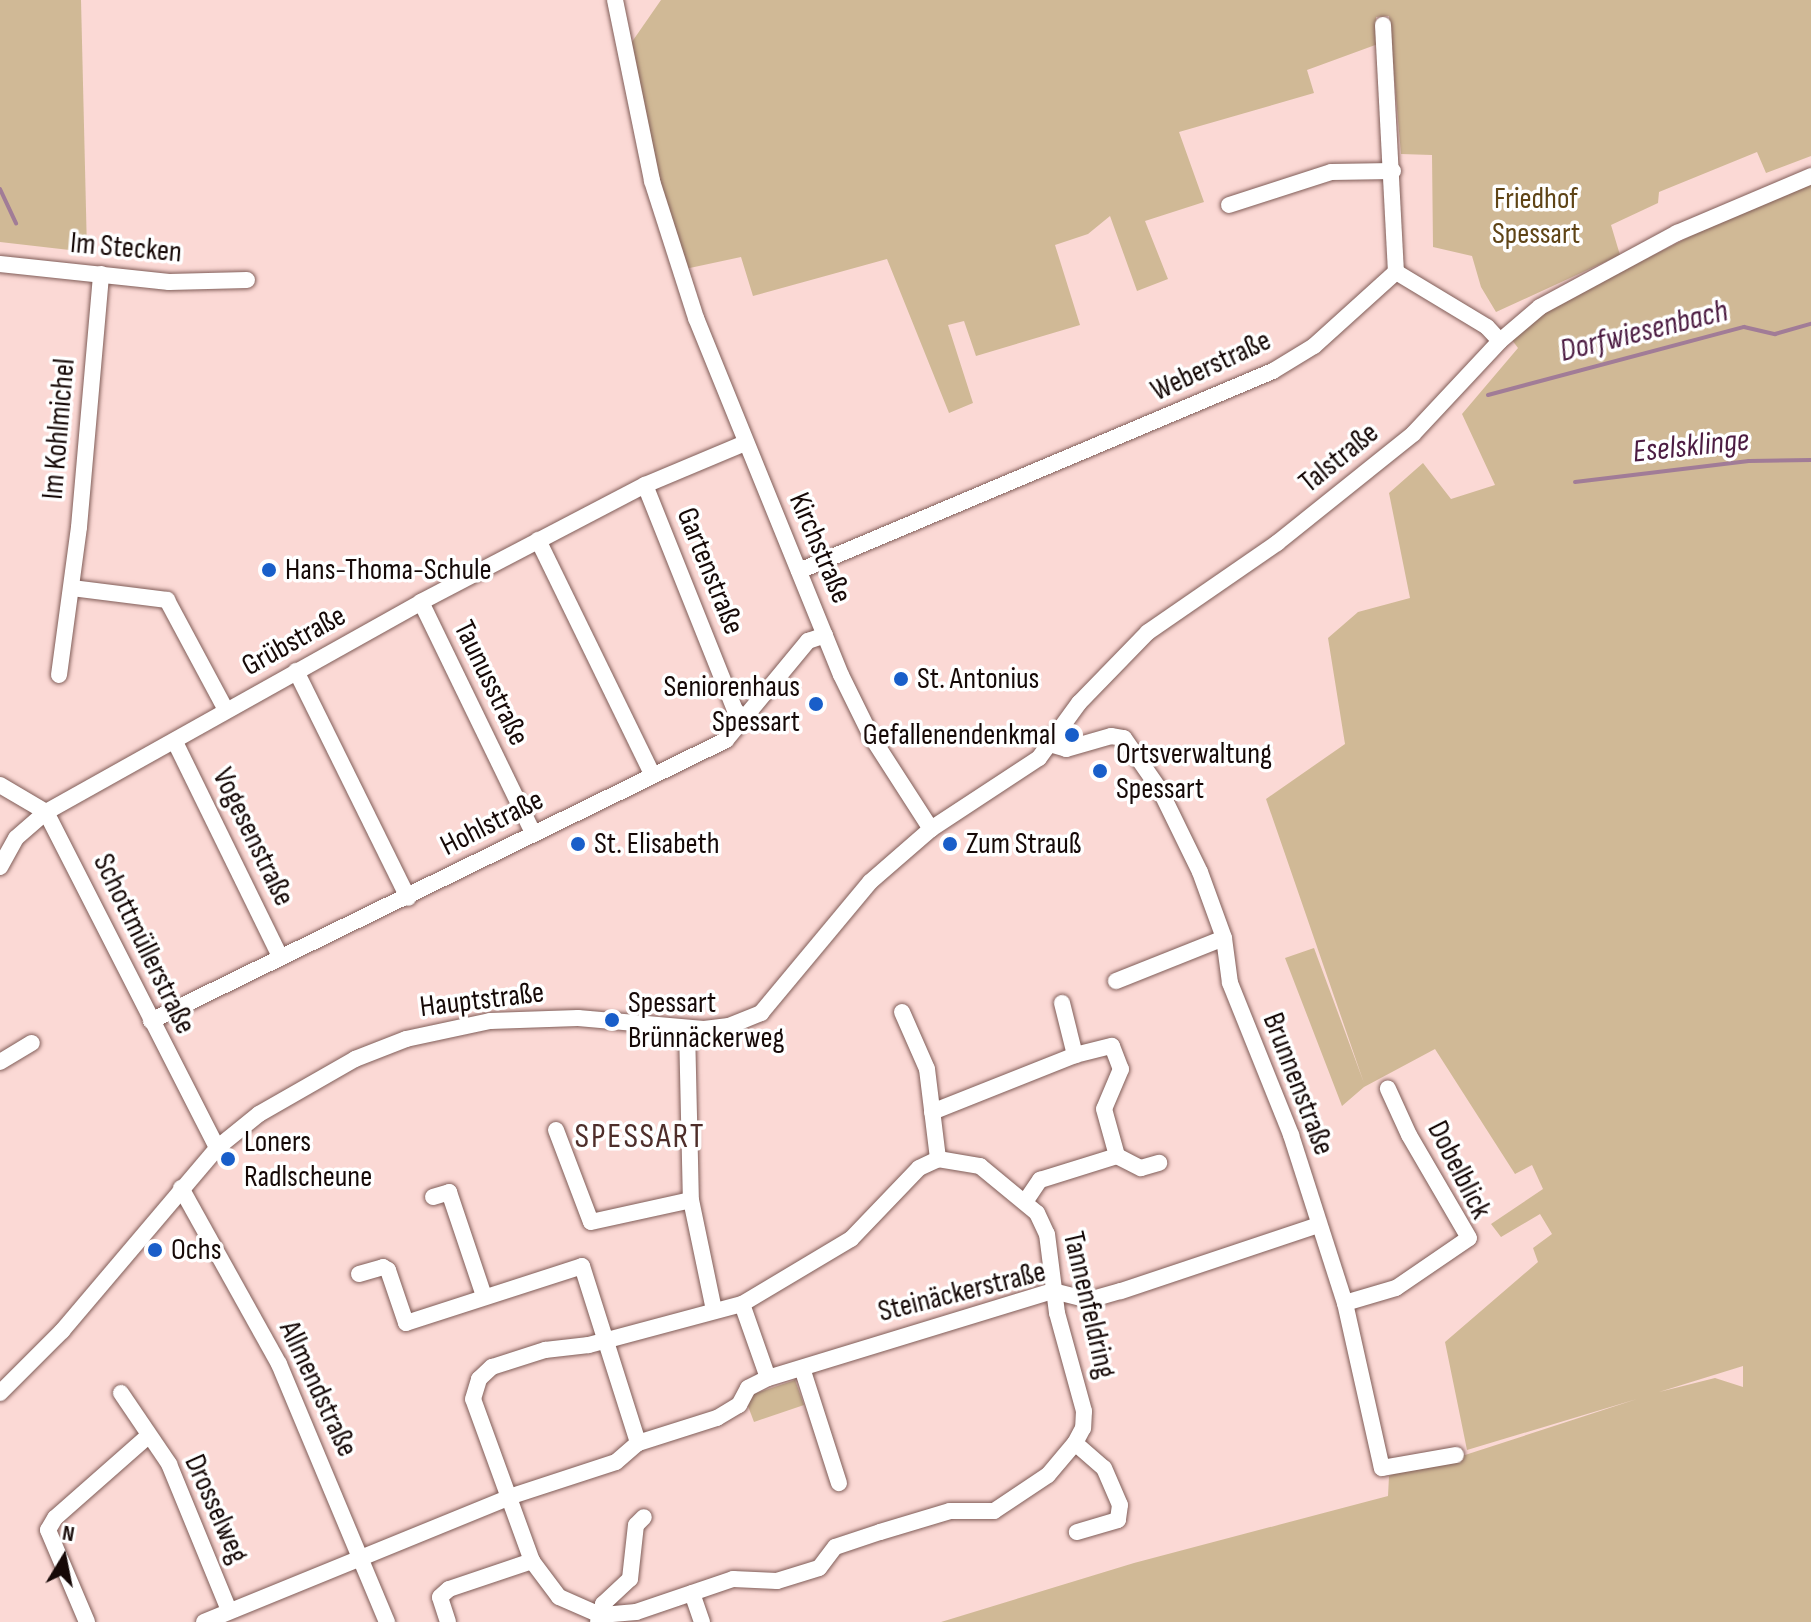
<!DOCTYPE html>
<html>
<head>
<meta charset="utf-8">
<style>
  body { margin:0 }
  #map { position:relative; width:1811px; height:1622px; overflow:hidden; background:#fbd9d5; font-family:"Sofia Sans Condensed",sans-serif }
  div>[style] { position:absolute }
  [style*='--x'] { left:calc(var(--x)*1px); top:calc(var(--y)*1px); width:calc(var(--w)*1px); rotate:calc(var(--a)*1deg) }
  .green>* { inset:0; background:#d0b996 }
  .stream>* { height:4px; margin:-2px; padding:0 2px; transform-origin:2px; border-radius:2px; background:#a17c97 }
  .roads { filter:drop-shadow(0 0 2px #805d58) drop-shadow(0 0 2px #805d58) }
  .minor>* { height:16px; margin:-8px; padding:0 8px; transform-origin:8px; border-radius:8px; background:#fff }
  .dots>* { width:22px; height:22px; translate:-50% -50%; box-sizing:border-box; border:4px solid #fff; border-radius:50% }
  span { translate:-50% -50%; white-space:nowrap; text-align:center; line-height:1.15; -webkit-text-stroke:7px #fff; paint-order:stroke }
  .park-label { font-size:30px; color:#5f4416 }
  .street-label { font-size:30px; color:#160907 }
  .poi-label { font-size:30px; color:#160907 }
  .left { translate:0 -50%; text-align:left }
  .right { translate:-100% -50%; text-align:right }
  .water-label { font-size:32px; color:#4c1c42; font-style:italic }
  .quarter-label { font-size:34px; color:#4e2e2a; letter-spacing:2px }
  .north { position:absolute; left:24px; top:1518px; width:80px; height:80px; -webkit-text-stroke:6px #fff; paint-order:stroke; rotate:10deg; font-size:22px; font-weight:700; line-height:32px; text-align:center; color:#160907 }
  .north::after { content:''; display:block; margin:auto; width:28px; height:36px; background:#160907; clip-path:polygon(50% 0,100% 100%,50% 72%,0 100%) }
</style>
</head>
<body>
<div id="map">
  <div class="green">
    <div style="clip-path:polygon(0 0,81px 0,87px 252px,0 242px)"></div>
    <div style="clip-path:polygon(661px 0,1811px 0,1811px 156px,1766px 173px,1757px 152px,1659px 192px,1658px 203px,1611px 225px,1620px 255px,1496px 312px,1481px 287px,1472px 256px,1433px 247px,1432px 155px,1401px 154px,1389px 16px,1376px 17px,1378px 44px,1307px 70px,1314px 93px,1179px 132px,1204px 202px,1145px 221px,1168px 279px,1137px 291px,1110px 216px,1088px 234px,1055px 245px,1080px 325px,976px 356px,964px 321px,948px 325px,973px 403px,949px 413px,887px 259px,753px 296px,741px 257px,685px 269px,661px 197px,627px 49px)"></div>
    <div style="clip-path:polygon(evenodd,1811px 183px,1811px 1622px,941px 1622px,1134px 1563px,1388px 1496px,1389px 1476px,1409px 1468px,1465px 1455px,1637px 1399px,1467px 1450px,1445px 1342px,1538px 1262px,1533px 1248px,1552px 1234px,1540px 1214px,1501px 1237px,1491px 1224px,1543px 1189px,1532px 1165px,1515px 1174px,1435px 1049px,1364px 1087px,1342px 1106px,1285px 958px,1314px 948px,1364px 1083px,1266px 799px,1345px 744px,1328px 638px,1358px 612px,1410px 598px,1389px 493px,1423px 463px,1451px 499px,1495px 485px,1462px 414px,1518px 348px,1512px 340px,1542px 312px,1734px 214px,1811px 183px,1743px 1366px,1743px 1387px,1715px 1378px,1659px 1392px,1743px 1366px)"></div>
    <div style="clip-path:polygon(795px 1380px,804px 1405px,754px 1422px,748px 1406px,754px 1394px)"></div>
  </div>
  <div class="stream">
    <div style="--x:0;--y:189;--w:38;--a:65"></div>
    <div style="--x:1488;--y:395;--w:265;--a:-14.9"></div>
    <div style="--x:1744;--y:327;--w:32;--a:13"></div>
    <div style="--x:1775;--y:334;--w:37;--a:-16"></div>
    <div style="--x:1575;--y:482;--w:175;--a:-6.9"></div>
    <div style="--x:1749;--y:461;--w:62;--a:-0.9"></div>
  </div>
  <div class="roads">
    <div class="minor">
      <div style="--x:615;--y:0;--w:185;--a:78.4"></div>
      <div style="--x:652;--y:181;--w:144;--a:72.2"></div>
      <div style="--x:696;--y:318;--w:385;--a:67.9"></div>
      <div style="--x:841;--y:675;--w:68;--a:63.8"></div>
      <div style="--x:871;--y:736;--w:111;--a:57.2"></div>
      <div style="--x:1383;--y:25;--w:247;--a:87"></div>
      <div style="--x:1229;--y:205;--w:107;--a:-17.9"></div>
      <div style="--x:1331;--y:172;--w:62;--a:-0.9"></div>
      <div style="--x:0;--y:264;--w:170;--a:6.1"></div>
      <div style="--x:169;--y:282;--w:78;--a:-1.5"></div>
      <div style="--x:1396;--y:272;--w:106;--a:31.1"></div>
      <div style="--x:1487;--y:327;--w:19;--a:47"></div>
      <div style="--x:645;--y:485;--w:242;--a:68.2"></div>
      <div style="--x:735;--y:710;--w:14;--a:45"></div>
      <div style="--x:538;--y:540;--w:260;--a:64"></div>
      <div style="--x:799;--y:571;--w:514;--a:-22.88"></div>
      <div style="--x:1273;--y:371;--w:48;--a:-31.4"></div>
      <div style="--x:1314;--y:346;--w:110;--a:-42.1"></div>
      <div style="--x:72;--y:588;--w:96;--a:7.2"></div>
      <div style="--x:167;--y:600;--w:125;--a:61.8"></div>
      <div style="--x:421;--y:602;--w:257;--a:64.1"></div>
      <div style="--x:296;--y:671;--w:253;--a:63.7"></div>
      <div style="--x:59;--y:675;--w:149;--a:-82.3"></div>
      <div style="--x:79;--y:527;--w:254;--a:-85"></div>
      <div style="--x:175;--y:742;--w:238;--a:63.9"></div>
      <div style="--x:1050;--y:744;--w:17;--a:17"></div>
      <div style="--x:1066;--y:749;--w:47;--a:-16.1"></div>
      <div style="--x:1111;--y:736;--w:13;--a:9"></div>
      <div style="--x:1124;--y:738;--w:63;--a:55.3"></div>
      <div style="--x:1160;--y:790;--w:91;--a:64"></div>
      <div style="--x:1200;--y:872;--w:70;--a:70"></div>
      <div style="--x:1224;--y:938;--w:45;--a:82.4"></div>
      <div style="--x:1230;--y:983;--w:164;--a:68.1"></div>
      <div style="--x:1291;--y:1135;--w:176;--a:72.2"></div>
      <div style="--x:1345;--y:1303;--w:169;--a:77.4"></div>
      <div style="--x:1382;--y:1468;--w:75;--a:-10"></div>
      <div style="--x:0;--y:785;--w:53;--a:30.4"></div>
      <div style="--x:46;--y:812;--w:377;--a:63"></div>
      <div style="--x:0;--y:867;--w:33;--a:-61"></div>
      <div style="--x:16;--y:838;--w:40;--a:-41"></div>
      <div style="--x:46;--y:812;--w:430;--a:-29.2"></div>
      <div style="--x:421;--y:602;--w:253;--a:-27.6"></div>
      <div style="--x:645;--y:485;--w:108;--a:-22.8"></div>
      <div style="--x:1116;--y:981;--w:116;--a:-21.7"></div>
      <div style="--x:1062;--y:1003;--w:54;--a:76"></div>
      <div style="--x:902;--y:1012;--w:62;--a:66.3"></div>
      <div style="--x:927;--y:1069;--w:91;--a:83"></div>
      <div style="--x:151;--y:1021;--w:640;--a:-26.04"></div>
      <div style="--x:726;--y:740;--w:129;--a:-50.4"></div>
      <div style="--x:808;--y:641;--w:18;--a:-19"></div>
      <div style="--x:687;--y:1028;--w:172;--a:88.7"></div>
      <div style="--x:691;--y:1200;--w:112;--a:78.2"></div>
      <div style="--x:0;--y:1062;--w:37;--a:-31"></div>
      <div style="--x:932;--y:1112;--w:154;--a:-21.7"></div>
      <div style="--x:1075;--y:1055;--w:38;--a:-14"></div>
      <div style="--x:1112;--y:1046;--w:25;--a:69"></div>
      <div style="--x:1121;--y:1069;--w:43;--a:113"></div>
      <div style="--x:1104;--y:1109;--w:49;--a:74.5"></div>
      <div style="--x:556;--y:1130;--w:98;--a:69.2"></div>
      <div style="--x:591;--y:1222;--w:102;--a:-12.4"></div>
      <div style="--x:1117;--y:1156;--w:27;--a:27"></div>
      <div style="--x:1141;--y:1168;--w:19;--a:-16"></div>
      <div style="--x:938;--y:1159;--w:43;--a:9.5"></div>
      <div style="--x:980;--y:1166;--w:74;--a:39.5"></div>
      <div style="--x:1037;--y:1213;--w:23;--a:65"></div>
      <div style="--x:1047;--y:1234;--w:80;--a:82.8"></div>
      <div style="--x:1057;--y:1313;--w:102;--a:74.6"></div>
      <div style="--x:1084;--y:1411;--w:17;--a:93"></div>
      <div style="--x:1083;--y:1428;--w:17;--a:118"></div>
      <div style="--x:1075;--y:1443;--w:42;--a:130.2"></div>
      <div style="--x:1048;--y:1475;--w:65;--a:146.3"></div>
      <div style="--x:994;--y:1511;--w:44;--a:180"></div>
      <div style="--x:950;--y:1511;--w:73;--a:163.3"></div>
      <div style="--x:880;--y:1532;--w:47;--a:161.6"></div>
      <div style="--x:835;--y:1547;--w:26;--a:127"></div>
      <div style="--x:819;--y:1568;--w:44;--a:162.8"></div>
      <div style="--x:777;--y:1581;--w:44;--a:-177.4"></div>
      <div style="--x:733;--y:1579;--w:102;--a:161.2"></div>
      <div style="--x:636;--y:1612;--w:36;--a:175"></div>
      <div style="--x:600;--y:1615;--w:45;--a:-156.3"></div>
      <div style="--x:559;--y:1597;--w:45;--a:-126.9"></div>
      <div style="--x:532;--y:1561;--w:172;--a:-110"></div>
      <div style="--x:473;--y:1399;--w:21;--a:-73"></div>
      <div style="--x:479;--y:1379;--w:18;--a:-43"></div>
      <div style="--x:492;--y:1367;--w:56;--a:-17.8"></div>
      <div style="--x:545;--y:1350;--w:44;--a:-6.5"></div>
      <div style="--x:589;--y:1345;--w:158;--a:-15"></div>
      <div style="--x:742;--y:1304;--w:127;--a:-30.8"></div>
      <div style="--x:851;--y:1239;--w:98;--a:-46.2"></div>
      <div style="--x:919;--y:1168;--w:21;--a:-25"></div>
      <div style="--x:181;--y:1188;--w:201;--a:60.9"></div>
      <div style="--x:279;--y:1364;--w:280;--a:67.3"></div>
      <div style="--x:433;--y:1197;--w:17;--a:-17"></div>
      <div style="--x:449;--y:1192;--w:110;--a:71.4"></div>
      <div style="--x:1025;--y:1202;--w:27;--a:-56"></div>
      <div style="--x:1040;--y:1180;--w:81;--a:-17.3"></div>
      <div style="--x:359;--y:1274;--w:25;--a:-16"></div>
      <div style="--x:383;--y:1267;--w:6;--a:31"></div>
      <div style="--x:388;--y:1270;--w:56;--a:71.2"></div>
      <div style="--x:406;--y:1323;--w:185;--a:-17.9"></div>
      <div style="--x:582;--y:1266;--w:186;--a:72.4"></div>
      <div style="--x:1345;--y:1303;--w:53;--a:-16.4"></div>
      <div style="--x:1396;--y:1288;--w:88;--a:-34.4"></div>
      <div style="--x:1469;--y:1238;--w:119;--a:-120.2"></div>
      <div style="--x:1409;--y:1135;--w:51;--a:-114.5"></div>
      <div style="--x:742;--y:1304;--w:78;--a:70.6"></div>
      <div style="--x:802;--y:1368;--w:121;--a:72.2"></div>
      <div style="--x:0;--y:1393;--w:88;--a:-45"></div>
      <div style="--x:62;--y:1331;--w:240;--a:-49.7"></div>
      <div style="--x:217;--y:1148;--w:54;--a:-39"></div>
      <div style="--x:259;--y:1114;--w:111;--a:-29.8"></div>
      <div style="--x:355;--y:1059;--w:55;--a:-21.4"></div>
      <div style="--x:406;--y:1039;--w:86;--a:-12.1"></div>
      <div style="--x:490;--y:1021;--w:88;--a:-2"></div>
      <div style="--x:578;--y:1018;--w:126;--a:5"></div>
      <div style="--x:704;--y:1029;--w:25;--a:-7"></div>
      <div style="--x:729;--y:1026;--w:35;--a:-22"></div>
      <div style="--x:761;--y:1013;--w:170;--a:-50.2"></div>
      <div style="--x:870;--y:882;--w:81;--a:-41"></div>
      <div style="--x:931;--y:829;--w:129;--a:-33.3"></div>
      <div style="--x:1039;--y:758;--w:68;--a:-54"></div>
      <div style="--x:1079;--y:703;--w:99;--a:-45.8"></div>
      <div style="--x:1148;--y:632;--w:157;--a:-34.6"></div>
      <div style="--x:1277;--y:543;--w:174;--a:-38.7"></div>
      <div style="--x:1413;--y:434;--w:127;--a:-46.9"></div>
      <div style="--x:1500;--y:341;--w:52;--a:-40.4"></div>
      <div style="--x:1540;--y:307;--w:156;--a:-28.4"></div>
      <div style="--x:1677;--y:233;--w:146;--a:-23"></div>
      <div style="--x:121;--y:1393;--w:86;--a:55.9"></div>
      <div style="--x:169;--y:1464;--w:158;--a:67.7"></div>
      <div style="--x:1075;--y:1443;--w:38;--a:41"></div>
      <div style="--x:1104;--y:1468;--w:40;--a:66.6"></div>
      <div style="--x:1120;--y:1505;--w:15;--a:98"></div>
      <div style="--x:1118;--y:1520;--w:43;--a:163.7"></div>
      <div style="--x:692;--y:1593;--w:31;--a:71"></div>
      <div style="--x:87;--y:1622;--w:100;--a:-113"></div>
      <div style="--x:48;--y:1530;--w:14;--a:-60"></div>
      <div style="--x:55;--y:1518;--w:123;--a:-41.4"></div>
      <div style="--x:204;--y:1622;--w:333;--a:-22.2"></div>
      <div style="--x:512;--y:1496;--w:109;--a:-18.1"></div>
      <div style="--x:616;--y:1462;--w:29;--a:-41"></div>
      <div style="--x:638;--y:1443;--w:83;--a:-17.6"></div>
      <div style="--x:717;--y:1418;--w:26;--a:-31"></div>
      <div style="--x:739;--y:1405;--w:19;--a:-62"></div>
      <div style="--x:748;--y:1388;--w:22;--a:-27"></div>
      <div style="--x:768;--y:1378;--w:298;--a:-17"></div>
      <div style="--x:1053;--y:1291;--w:37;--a:14"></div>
      <div style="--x:1089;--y:1300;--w:33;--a:-16"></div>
      <div style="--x:1121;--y:1291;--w:208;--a:-18.5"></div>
      <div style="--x:448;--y:1622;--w:26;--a:-108"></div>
      <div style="--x:440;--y:1597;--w:12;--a:-42"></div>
      <div style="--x:449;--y:1589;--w:88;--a:-18.6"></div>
      <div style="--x:598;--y:1622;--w:19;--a:-74"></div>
      <div style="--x:603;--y:1604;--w:37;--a:-43"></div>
      <div style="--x:630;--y:1579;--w:54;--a:-83.7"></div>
      <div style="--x:636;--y:1525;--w:11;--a:-45"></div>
    </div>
  </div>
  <div class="dots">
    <div style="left:269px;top:570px;background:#195ec9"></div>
    <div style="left:901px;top:679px;background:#195ec9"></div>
    <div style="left:816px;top:704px;background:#195ec9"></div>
    <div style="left:1072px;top:735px;background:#195ec9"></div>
    <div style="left:1100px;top:771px;background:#195ec9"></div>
    <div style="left:578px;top:844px;background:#195ec9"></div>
    <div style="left:950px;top:844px;background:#195ec9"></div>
    <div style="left:612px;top:1020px;background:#195ec9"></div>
    <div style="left:228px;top:1159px;background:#195ec9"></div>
    <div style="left:155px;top:1250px;background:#195ec9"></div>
  </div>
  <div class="park-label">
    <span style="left:1536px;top:216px">Friedhof<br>Spessart</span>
  </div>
  <div class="street-label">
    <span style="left:126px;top:248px;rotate:5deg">Im Stecken</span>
    <span style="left:1211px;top:366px;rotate:-25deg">Weberstraße</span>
    <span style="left:59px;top:429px;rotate:-85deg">Im Kohlmichel</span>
    <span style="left:1339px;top:458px;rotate:-39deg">Talstraße</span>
    <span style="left:820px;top:548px;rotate:67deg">Kirchstraße</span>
    <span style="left:710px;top:571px;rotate:68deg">Gartenstraße</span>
    <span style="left:294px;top:641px;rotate:-29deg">Grübstraße</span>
    <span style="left:491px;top:683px;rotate:64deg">Taunusstraße</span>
    <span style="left:492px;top:823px;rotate:-27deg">Hohlstraße</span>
    <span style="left:253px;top:837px;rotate:64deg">Vogesenstraße</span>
    <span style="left:144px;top:944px;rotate:64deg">Schottmüllerstraße</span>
    <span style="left:482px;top:1000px;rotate:-7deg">Hauptstraße</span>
    <span style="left:1298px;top:1084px;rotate:69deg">Brunnenstraße</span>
    <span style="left:1459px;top:1170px;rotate:63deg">Dobelblick</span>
    <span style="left:962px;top:1292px;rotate:-14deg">Steinäckerstraße</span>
    <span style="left:1089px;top:1305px;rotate:77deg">Tannenfeldring</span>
    <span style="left:318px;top:1389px;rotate:65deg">Allmendstraße</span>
    <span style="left:216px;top:1509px;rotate:66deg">Drosselweg</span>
  </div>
  <div class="poi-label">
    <span class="left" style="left:285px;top:570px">Hans-Thoma-Schule</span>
    <span class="left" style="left:917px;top:679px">St. Antonius</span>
    <span class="right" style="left:800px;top:704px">Seniorenhaus<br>Spessart</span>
    <span class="right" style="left:1056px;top:735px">Gefallenendenkmal</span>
    <span class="left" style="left:1116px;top:771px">Ortsverwaltung<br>Spessart</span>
    <span class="left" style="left:594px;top:844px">St. Elisabeth</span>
    <span class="left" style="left:966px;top:844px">Zum Strauß</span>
    <span class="left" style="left:628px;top:1020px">Spessart<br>Brünnäckerweg</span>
    <span class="left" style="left:244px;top:1159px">Loners<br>Radlscheune</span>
    <span class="left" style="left:171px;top:1250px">Ochs</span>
  </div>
  <div class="water-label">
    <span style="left:1644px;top:332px;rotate:-14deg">Dorfwiesenbach</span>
    <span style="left:1691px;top:447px;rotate:-6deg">Eselsklinge</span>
  </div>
  <div class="quarter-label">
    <span style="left:640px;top:1137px">SPESSART</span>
  </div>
  <div class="north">N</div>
</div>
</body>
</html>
